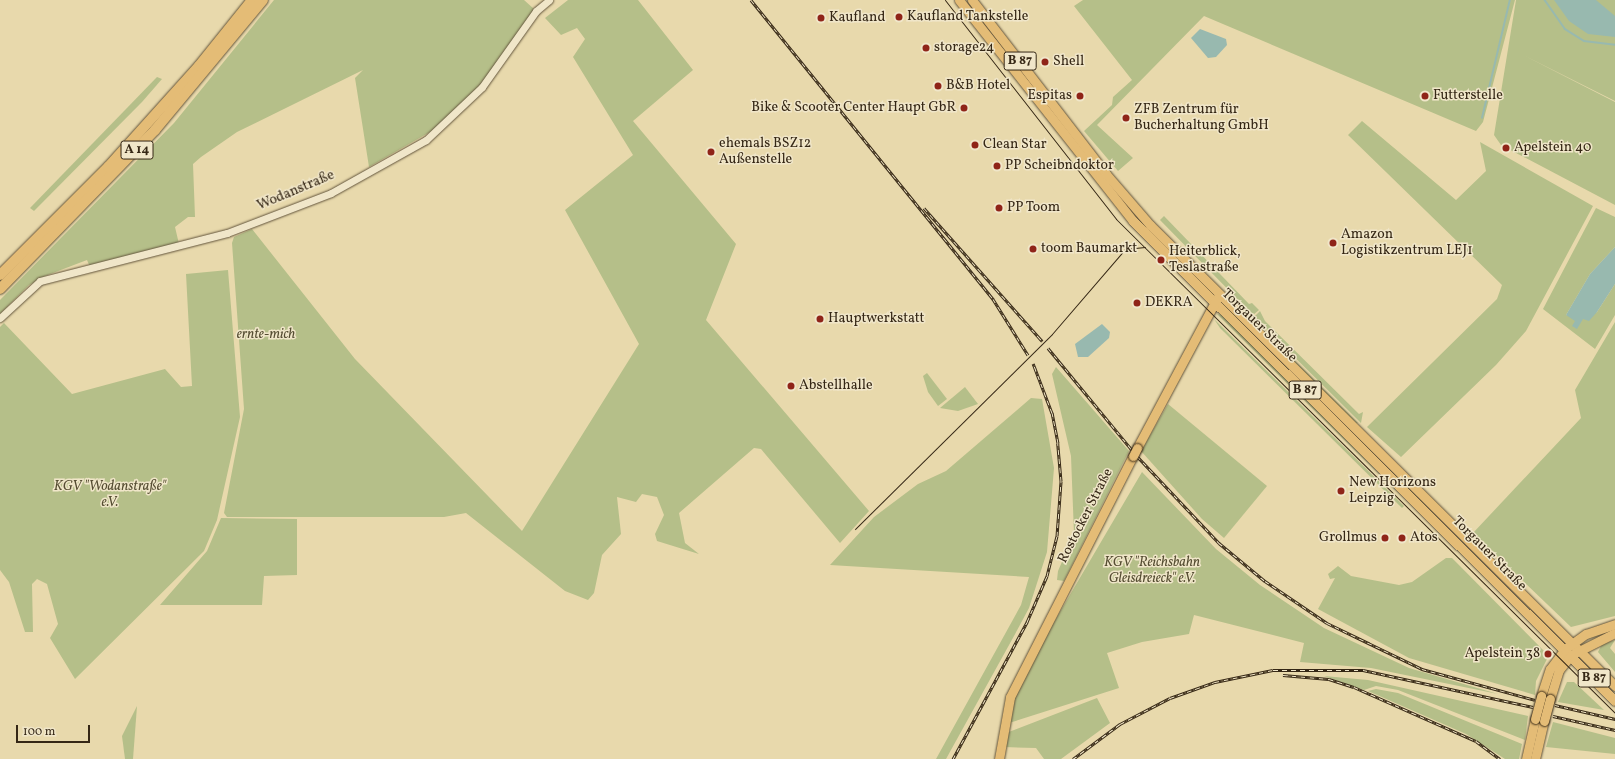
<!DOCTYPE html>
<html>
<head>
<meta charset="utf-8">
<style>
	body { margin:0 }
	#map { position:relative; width:1615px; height:759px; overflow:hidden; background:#e8d9ac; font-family:Vollkorn,serif }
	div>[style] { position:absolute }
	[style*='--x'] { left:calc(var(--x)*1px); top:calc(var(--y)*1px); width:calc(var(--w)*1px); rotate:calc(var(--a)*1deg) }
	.green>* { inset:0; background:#b5bf89 }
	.water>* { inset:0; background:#98b9af }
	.stream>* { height:1.5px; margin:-0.75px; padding:0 0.75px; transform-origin:0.75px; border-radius:0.75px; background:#98b9af }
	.roads { filter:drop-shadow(0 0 1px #62543b) drop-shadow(0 0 1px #62543b) }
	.minor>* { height:7px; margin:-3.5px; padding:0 3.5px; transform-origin:3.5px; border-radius:3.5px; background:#f0e6c9 }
	.major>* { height:9px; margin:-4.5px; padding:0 4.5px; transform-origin:4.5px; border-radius:4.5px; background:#e4bc76 }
	.highway>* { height:10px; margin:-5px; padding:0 5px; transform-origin:5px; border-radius:5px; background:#e4bc76 }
	.tram>* { height:1px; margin:-0.5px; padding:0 0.5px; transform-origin:0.5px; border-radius:0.5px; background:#352715 }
	.rail>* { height:3px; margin-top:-1.5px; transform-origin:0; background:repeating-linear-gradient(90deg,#f0e6c9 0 4.5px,#352715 0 9px); box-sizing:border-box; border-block:1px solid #352715 }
	.bridges { filter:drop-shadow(0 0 1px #352715) drop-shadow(0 0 1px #352715) }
	.major-bridge>* { height:9px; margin:-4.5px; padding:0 4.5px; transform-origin:4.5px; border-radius:4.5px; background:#e4bc76 }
	.dots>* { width:11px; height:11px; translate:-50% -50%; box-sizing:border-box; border:2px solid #f0e6c9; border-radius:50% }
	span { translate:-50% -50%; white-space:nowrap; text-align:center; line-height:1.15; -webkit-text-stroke:3px #f0e6c9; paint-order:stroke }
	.shield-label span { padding:1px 3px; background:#f0e6c9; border:1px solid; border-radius:3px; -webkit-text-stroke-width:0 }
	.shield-label { font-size:13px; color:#352715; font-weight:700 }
	.poi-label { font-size:14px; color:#352715 }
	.left { translate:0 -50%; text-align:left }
	.right { translate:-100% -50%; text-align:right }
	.street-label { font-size:14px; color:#352715 }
	.park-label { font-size:14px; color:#554d32; font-style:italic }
	.scale { position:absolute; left:16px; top:725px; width:74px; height:18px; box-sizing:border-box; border:2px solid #352715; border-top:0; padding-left:5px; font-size:12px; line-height:14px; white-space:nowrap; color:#352715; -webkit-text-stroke:3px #f0e6c9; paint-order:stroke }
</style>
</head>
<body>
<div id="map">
	<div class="green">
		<i style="clip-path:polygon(274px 0,524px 0,534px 9px,495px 69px,442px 125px,369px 167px,355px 78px,363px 70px,237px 132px,201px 157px,193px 164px,195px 217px,188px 217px,175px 227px,179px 244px,90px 267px,87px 260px,45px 276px,29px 285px,0 314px,0 300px,174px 123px)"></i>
		<i style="clip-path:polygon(568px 0,638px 0,693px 70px,633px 121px,736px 244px,706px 320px,869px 511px,840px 543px,761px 449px,754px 448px,679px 513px,685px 543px,699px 554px,657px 541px,655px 534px,664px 515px,657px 497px,642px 494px,636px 502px,617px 497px,621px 534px,602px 555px,594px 593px,588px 600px,565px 591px,466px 513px,444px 517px,227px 517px,224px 513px,244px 409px,232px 243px,234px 237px,252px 229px,355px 359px,522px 531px,639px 344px,565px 210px,633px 155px,573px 57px,585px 39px,577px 28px,561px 35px,545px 18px)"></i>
		<i style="clip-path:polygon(1083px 0,1515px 0,1483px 122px,1476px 131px,1204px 16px,1097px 125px,1133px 158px,1118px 171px,1084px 131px,1112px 105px,1113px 97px,1132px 80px,1074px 6px)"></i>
		<i style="clip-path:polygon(1516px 0,1615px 0,1615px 101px,1525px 56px,1615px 102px,1615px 205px,1501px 145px,1494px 135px)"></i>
		<i style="clip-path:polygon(157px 77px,162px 79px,142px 102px,34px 211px,30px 208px)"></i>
		<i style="clip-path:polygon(1362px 121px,1456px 200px,1486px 171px,1480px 142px,1593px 206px,1526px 331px,1496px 365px,1401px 457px,1367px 427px,1497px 299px,1502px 285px,1348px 135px)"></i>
		<i style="clip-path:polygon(1596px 208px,1615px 217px,1615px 247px,1590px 274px,1566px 315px,1584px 319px,1597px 312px,1615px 284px,1615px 315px,1595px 349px,1543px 309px)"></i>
		<i style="clip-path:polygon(1164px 216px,1249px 304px,1252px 303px,1259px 310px,1253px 315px,1160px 220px)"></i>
		<i style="clip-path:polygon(228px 270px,240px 417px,217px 520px,204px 551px,75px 679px,50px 638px,58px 624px,47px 584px,37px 579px,32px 584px,33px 632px,25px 632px,9px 582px,0 570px,0 327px,4px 323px,72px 394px,165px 369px,181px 387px,192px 386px,186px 274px)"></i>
		<i style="clip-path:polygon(1223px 290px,1358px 423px,1354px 423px)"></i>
		<i style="clip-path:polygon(1224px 305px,1227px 308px,1446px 525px,1391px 473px)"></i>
		<i style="clip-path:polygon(1260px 311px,1265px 321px,1359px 414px,1363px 412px,1361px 423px,1254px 317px)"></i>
		<i style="clip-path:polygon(1217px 314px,1223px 315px,1404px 499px)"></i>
		<i style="clip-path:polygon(1214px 319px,1404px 506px,1402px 508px,1220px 328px)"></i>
		<i style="clip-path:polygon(1615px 322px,1615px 616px,1571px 627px,1473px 533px,1581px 418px,1575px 390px)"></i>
		<i style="clip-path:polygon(1056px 367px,1129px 451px,1064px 581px,1057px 580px,1058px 571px,1074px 534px,1071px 456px,1052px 374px)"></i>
		<i style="clip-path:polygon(927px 373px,947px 399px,938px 406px,928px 392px,923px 376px)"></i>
		<i style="clip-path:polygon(965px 387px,978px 404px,958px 411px,940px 408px)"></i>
		<i style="clip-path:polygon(1031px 398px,1042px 399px,1054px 468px,1047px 552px,1029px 608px,1014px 636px,946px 759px,936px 759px,1021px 605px,1029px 577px,830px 565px,874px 517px,918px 484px,946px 471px)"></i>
		<i style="clip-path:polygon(1168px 404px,1267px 486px,1224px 538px,1202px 519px,1141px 451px)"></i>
		<i style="clip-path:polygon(1142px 472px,1216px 549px,1260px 585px,1324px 628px,1409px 668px,1498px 694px,1371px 668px,1300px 662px,1304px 643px,1194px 615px,1189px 634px,1142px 642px,1107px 653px,1119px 688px,1009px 723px,1012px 700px,1047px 634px)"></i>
		<i style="clip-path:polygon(221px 518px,297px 519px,297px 575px,264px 576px,262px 605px,160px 605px,207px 551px)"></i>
		<i style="clip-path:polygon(1446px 558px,1452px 558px,1546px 653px,1547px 659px,1536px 681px,1535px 695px,1409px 658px,1318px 609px,1335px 578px,1330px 579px,1328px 574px,1338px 566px,1351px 576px,1399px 585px,1412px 582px)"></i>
		<i style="clip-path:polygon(1615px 640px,1610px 648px,1615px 654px,1615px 672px,1598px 652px,1602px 644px)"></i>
		<i style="clip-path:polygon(1324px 676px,1368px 680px,1528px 716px,1525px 740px,1398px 690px,1376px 686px,1364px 690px)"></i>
		<i style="clip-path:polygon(1567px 682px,1574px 682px,1604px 710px,1558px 702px)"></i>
		<i style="clip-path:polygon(1376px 689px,1398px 693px,1522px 744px,1519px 759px,1505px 759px,1466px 734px,1368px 691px)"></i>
		<i style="clip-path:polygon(1097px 698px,1110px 723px,1061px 759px,1044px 759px,1036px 748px,1004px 747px,1006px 733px)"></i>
		<i style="clip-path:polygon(137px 706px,133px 759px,125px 759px,122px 736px)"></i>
		<i style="clip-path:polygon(1553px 722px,1615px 738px,1615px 754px,1546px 747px)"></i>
	</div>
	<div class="water">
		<i style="clip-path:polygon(1554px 0,1596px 0,1615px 16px,1615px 37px,1588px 34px,1569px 21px)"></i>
		<i style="clip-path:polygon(1200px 29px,1226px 39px,1227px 45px,1216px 57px,1208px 58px,1191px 38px)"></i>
		<i style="clip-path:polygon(1615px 247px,1615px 284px,1597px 312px,1589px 321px,1583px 319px,1577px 329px,1572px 326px,1575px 321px,1566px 315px,1590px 274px)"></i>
		<i style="clip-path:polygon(1102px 324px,1110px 332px,1109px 338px,1088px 357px,1078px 357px,1075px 344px)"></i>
	</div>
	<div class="stream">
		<i style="--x:1545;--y:0;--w:35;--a:55"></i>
		<i style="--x:1565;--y:29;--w:22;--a:32"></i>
		<i style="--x:1584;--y:41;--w:31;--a:7"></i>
		<i style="--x:1482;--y:118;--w:121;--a:-76.7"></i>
	</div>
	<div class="roads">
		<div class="minor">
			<i style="--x:0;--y:318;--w:54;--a:-42.8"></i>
			<i style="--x:40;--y:281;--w:193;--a:-14.4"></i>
			<i style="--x:227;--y:233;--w:111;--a:-21"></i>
			<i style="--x:331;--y:193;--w:109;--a:-29.2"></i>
			<i style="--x:426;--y:140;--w:77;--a:-43.4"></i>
			<i style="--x:482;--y:87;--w:93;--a:-54.6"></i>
			<i style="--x:536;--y:11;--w:17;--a:-40"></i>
		</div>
		<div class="major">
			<i style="--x:959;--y:0;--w:281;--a:51.8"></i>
			<i style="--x:1133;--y:221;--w:680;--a:44.88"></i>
			<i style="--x:972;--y:0;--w:220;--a:52.4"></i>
			<i style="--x:1106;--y:174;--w:67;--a:49.2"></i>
			<i style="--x:1150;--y:225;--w:655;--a:44.75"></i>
			<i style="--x:1137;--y:448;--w:170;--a:-61.9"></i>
			<i style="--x:1541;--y:696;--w:28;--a:-72"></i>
			<i style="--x:1550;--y:669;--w:25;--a:-53"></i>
			<i style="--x:1565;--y:649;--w:26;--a:-36"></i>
			<i style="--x:1586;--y:634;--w:31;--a:-19"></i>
			<i style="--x:1550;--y:699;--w:30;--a:-73"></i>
			<i style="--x:1559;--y:670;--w:19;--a:-51"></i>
			<i style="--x:1571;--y:655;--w:49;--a:-26.6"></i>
			<i style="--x:999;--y:759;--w:63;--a:-79.9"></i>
			<i style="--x:1010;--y:697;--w:271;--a:-63"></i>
			<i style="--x:1526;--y:759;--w:41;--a:-77.3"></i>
			<i style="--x:1535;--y:759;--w:39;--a:-77"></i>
		</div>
		<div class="highway">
			<i style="--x:0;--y:275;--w:153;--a:-45"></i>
			<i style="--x:108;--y:167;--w:136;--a:-48"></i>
			<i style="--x:199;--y:66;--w:85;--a:-51.2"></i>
			<i style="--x:0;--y:289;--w:222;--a:-45.7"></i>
			<i style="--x:155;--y:130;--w:169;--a:-50.3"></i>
		</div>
	</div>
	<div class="tram">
		<i style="--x:945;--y:0;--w:278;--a:52"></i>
		<i style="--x:1116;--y:219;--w:702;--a:44.71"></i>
		<i style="--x:855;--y:529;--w:277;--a:-44.7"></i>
		<i style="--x:1052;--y:334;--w:112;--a:-49.3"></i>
		<i style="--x:1125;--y:249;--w:20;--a:-6"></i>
	</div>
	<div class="rail">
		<i style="--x:751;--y:0;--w:385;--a:51"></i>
		<i style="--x:993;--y:299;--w:66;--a:58"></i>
		<i style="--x:924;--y:208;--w:178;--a:48.4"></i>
		<i style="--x:1048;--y:348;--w:132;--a:50.5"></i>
		<i style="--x:1137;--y:456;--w:120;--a:46.7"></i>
		<i style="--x:1219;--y:543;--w:60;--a:39.6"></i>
		<i style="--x:1265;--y:581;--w:75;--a:34.1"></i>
		<i style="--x:1327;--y:623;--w:106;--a:25.8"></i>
		<i style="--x:1422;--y:669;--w:117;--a:15.3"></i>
		<i style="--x:1283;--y:675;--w:46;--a:5"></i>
		<i style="--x:1329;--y:679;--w:26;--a:18"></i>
		<i style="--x:1354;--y:687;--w:133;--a:23.9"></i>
		<i style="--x:1476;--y:741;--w:30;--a:37"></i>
		<i style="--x:1555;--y:705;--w:62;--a:13.1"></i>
		<i style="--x:1553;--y:716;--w:64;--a:12.7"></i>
		<i style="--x:953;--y:759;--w:156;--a:-61.6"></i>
		<i style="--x:1027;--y:622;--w:50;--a:-66.5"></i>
		<i style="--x:1047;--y:576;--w:41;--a:-76"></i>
		<i style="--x:1057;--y:536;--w:55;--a:-85.8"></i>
		<i style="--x:1061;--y:481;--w:38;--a:-95"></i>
		<i style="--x:1058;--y:443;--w:31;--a:-101"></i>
		<i style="--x:1052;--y:413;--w:53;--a:-110.8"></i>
		<i style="--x:1073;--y:759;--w:59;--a:-36.7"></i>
		<i style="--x:1120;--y:724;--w:56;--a:-27.5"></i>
		<i style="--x:1170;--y:698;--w:48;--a:-19.6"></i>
		<i style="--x:1215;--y:682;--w:59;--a:-11.7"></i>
		<i style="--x:1273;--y:670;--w:90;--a:0"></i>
		<i style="--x:1363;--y:670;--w:174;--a:12.3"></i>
	</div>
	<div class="bridges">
		<div class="major-bridge">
			<i style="--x:1133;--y:456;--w:9;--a:-63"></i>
			<i style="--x:1535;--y:719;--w:24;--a:-75"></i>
			<i style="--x:1544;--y:721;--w:23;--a:-75"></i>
		</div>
	</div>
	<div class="dots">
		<i style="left:899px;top:17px;background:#8f2418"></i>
		<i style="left:821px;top:18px;background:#8f2418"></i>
		<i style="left:926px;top:48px;background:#8f2418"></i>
		<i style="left:1045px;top:62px;background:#8f2418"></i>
		<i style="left:938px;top:86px;background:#8f2418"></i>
		<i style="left:1080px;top:96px;background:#8f2418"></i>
		<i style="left:1425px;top:96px;background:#8f2418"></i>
		<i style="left:964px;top:108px;background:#8f2418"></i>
		<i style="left:1126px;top:118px;background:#8f2418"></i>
		<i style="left:975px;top:145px;background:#8f2418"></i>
		<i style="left:1506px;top:148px;background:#8f2418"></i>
		<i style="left:711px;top:152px;background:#8f2418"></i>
		<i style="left:997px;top:166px;background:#8f2418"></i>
		<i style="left:999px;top:208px;background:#8f2418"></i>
		<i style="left:1333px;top:243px;background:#8f2418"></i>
		<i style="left:1033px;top:249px;background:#8f2418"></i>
		<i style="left:1161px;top:260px;background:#8f2418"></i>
		<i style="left:1137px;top:303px;background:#8f2418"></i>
		<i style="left:820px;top:319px;background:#8f2418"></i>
		<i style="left:791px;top:386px;background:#8f2418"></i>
		<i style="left:1341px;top:491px;background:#8f2418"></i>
		<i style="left:1385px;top:538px;background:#8f2418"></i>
		<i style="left:1402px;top:538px;background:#8f2418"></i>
		<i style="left:1548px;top:654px;background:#8f2418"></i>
	</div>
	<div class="shield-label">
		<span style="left:1020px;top:61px">B 87</span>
		<span style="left:137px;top:150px">A 14</span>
		<span style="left:1305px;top:390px">B 87</span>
		<span style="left:1594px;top:678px">B 87</span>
	</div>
	<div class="poi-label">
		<span class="left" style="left:907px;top:17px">Kaufland Tankstelle</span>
		<span class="left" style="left:829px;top:18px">Kaufland</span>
		<span class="left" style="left:934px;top:48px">storage24</span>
		<span class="left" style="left:1053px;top:62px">Shell</span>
		<span class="left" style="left:946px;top:86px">B&amp;B Hotel</span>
		<span class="right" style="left:1072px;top:96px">Espitas</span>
		<span class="left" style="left:1433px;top:96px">Futterstelle</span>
		<span class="right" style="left:956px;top:108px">Bike &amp; Scooter Center Haupt GbR</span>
		<span class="left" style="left:1134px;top:118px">ZFB Zentrum für<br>Bucherhaltung GmbH</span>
		<span class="left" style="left:719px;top:152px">ehemals BSZ12<br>Außenstelle</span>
		<span class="left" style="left:983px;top:145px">Clean Star</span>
		<span class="left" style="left:1514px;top:148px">Apelstein 40</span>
		<span class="left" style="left:1005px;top:166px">PP Scheibndoktor</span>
		<span class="left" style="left:1007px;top:208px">PP Toom</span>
		<span class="left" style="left:1341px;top:243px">Amazon<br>Logistikzentrum LEJ1</span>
		<span class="left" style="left:1041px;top:249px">toom Baumarkt</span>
		<span class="left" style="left:1169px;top:260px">Heiterblick,<br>Teslastraße</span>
		<span class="left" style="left:1145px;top:303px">DEKRA</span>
		<span class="left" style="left:828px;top:319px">Hauptwerkstatt</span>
		<span class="left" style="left:799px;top:386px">Abstellhalle</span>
		<span class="left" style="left:1349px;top:491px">New Horizons<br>Leipzig</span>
		<span class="right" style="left:1377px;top:538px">Grollmus</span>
		<span class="left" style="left:1410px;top:538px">Atos</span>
		<span class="right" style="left:1540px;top:654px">Apelstein 38</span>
	</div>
	<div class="street-label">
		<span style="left:296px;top:191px;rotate:-23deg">Wodanstraße</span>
		<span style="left:1259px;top:326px;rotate:44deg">Torgauer Straße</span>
		<span style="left:1086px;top:516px;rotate:-63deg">Rostocker Straße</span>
		<span style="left:1489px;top:554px;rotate:45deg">Torgauer Straße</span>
	</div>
	<div class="park-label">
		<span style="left:266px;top:335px">ernte-mich</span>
		<span style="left:110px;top:495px">KGV "Wodanstraße"<br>e.V.</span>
		<span style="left:1152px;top:571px">KGV "Reichsbahn<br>Gleisdreieck" e.V.</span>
	</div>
	<div class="scale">100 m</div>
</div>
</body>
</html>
